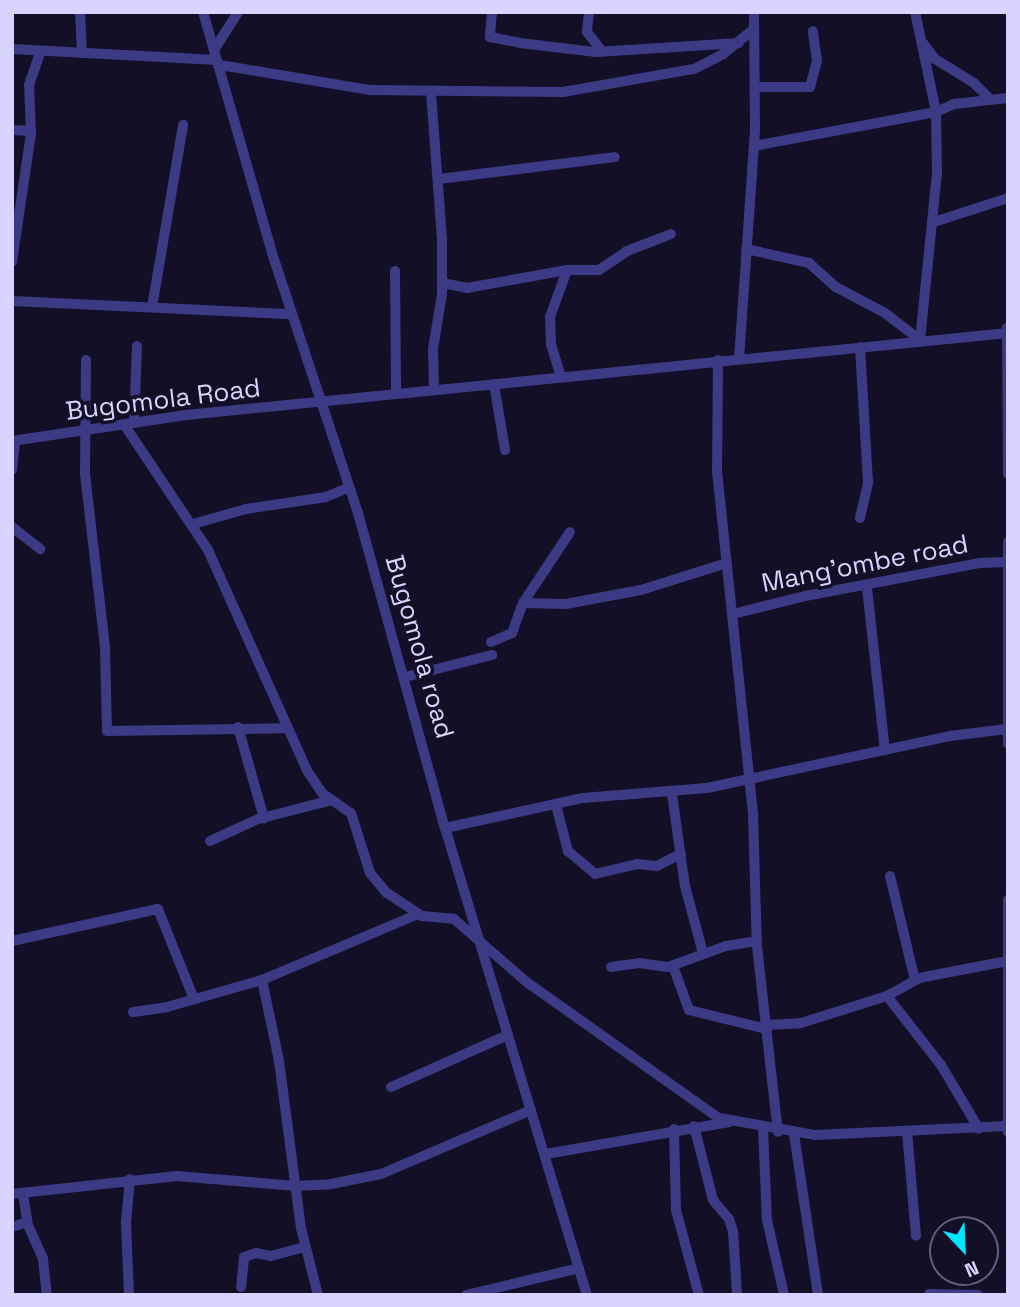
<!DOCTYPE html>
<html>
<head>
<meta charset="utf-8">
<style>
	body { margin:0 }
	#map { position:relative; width:1020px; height:1307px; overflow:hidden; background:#130f26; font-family:"Space Grotesk",sans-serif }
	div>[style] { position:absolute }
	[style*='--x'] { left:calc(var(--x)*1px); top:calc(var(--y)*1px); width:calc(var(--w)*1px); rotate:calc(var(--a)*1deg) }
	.minor>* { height:10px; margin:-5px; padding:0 5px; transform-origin:5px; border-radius:5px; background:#3d3a85 }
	span { translate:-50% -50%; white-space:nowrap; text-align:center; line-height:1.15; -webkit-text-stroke:7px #130f26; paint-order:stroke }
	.street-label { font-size:26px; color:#d9d4ff }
	.frame { position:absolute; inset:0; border:14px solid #d9d4ff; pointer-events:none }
	.north { position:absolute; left:929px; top:1216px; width:70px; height:70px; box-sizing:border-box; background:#130f26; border:2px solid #625e7d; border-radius:50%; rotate:157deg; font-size:19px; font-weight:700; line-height:28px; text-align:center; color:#d9d4ff }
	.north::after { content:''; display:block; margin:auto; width:24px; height:32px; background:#00e5ff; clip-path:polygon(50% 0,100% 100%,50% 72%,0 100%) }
</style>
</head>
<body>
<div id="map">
	<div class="minor">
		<i style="--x:80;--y:12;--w:41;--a:87.2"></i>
		<i style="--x:203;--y:12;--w:251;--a:74"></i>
		<i style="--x:272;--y:253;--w:274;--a:71.7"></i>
		<i style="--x:358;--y:513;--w:327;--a:74.6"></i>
		<i style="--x:445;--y:828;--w:488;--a:73.1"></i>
		<i style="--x:492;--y:12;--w:25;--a:95"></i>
		<i style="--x:490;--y:37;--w:31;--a:11"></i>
		<i style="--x:520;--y:43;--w:77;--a:6.8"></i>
		<i style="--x:596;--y:52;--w:143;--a:-3.6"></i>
		<i style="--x:589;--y:12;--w:20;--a:96"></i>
		<i style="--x:587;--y:32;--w:24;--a:52"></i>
		<i style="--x:915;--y:12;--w:102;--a:78.1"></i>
		<i style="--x:936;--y:112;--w:61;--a:89.1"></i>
		<i style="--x:937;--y:173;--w:168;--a:95.8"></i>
		<i style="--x:923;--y:43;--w:20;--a:53"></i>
		<i style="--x:935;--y:59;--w:46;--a:31.6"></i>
		<i style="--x:974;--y:83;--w:24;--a:45"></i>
		<i style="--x:12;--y:49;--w:205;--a:3.1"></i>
		<i style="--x:214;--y:50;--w:45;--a:-57.7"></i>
		<i style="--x:220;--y:65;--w:151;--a:9.5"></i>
		<i style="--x:369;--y:90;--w:194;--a:0.6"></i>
		<i style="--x:563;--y:92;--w:133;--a:-10"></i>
		<i style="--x:694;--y:69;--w:33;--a:-27"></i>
		<i style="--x:723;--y:54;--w:40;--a:-39"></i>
		<i style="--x:756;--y:87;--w:54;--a:0"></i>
		<i style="--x:810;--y:87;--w:27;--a:-75"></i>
		<i style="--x:817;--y:61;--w:30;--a:-98"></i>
		<i style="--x:431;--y:93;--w:146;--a:85.7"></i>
		<i style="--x:442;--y:239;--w:55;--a:90"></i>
		<i style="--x:442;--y:294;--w:56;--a:99.3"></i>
		<i style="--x:433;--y:349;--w:41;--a:88.6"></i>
		<i style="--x:12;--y:130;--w:19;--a:3"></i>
		<i style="--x:754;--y:146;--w:185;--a:-10.6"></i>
		<i style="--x:936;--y:112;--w:20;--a:-24"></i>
		<i style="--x:954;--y:104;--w:54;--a:-6.3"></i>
		<i style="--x:439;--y:179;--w:177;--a:-7.1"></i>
		<i style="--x:934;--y:222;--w:78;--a:-18"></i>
		<i style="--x:746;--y:249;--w:65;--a:12.5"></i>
		<i style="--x:809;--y:263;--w:36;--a:42"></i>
		<i style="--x:836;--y:287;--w:55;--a:28"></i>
		<i style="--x:885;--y:313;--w:44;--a:37.6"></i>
		<i style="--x:12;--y:262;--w:129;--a:-81.6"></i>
		<i style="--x:31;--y:134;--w:49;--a:-92.3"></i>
		<i style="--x:29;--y:85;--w:36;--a:-71"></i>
		<i style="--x:395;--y:271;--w:122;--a:89.5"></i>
		<i style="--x:442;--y:283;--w:25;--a:11"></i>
		<i style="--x:467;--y:288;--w:102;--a:-10.2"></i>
		<i style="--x:567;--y:270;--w:32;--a:0"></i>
		<i style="--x:599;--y:270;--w:34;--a:-34"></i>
		<i style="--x:627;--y:251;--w:47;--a:-21.1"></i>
		<i style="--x:12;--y:301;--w:280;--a:2.7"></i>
		<i style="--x:152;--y:307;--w:185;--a:-80.3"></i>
		<i style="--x:1007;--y:328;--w:146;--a:89.6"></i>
		<i style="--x:739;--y:359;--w:231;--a:-86"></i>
		<i style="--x:755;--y:129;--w:117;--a:-90.5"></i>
		<i style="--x:86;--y:360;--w:114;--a:90.5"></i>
		<i style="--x:85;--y:474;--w:175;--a:83.4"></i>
		<i style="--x:105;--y:648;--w:83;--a:88.6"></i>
		<i style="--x:107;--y:731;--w:181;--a:-0.9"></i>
		<i style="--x:718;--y:360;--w:111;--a:90.5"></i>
		<i style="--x:717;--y:471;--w:346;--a:84"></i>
		<i style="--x:753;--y:815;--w:131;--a:88.3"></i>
		<i style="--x:757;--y:946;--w:187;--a:83.6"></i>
		<i style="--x:561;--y:377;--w:34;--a:-107"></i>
		<i style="--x:551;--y:344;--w:27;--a:-92"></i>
		<i style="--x:550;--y:317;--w:50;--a:-70.1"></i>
		<i style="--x:494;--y:384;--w:67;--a:80.5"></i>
		<i style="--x:134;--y:423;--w:77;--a:-87.8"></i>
		<i style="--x:125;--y:426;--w:149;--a:56.2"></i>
		<i style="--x:208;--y:550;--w:243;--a:65.8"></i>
		<i style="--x:308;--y:772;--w:25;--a:56"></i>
		<i style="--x:322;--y:793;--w:35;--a:35"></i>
		<i style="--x:351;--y:813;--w:63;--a:72.4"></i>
		<i style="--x:370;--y:873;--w:26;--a:50"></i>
		<i style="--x:387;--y:893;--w:42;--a:33.3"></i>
		<i style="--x:422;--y:916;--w:32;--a:5"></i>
		<i style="--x:454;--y:919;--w:98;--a:40.9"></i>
		<i style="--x:528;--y:983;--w:234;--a:35.3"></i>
		<i style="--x:719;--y:1118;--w:97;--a:10"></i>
		<i style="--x:815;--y:1135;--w:192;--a:-2.7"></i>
		<i style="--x:12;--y:441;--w:176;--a:-8.5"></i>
		<i style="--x:186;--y:415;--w:826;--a:-5.7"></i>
		<i style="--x:12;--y:470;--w:29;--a:-84"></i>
		<i style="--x:860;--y:518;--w:37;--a:-77"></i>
		<i style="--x:868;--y:482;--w:135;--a:-93.4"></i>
		<i style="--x:193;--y:524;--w:55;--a:-15.8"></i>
		<i style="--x:246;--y:509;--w:81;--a:-8.5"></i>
		<i style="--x:326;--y:497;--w:25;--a:-23"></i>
		<i style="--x:12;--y:527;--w:36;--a:38"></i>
		<i style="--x:1008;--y:542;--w:202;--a:90"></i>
		<i style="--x:867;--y:588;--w:163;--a:83.7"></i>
		<i style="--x:523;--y:603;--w:43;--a:1.3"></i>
		<i style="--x:566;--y:604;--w:76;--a:-10.6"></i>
		<i style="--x:641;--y:590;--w:90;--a:-17.4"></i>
		<i style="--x:733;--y:614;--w:74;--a:-14"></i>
		<i style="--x:805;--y:596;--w:177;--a:-10.7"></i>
		<i style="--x:979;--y:563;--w:28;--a:-2"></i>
		<i style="--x:491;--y:642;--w:23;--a:-23"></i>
		<i style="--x:512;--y:633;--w:32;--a:-70"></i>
		<i style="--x:523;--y:603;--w:85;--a:-56.5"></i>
		<i style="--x:405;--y:677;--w:90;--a:-14.2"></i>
		<i style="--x:238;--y:727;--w:95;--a:74.1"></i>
		<i style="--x:672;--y:794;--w:93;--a:82"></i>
		<i style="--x:685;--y:886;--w:69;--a:75"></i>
		<i style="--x:556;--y:805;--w:48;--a:75.4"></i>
		<i style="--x:568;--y:851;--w:35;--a:40"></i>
		<i style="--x:595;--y:874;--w:43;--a:-13.4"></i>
		<i style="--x:637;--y:864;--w:20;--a:6"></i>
		<i style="--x:657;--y:866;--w:27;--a:-27"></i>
		<i style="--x:445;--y:828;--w:141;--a:-12.3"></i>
		<i style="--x:583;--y:798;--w:124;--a:-4.6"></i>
		<i style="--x:707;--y:788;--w:249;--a:-12.1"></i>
		<i style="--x:950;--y:736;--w:57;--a:-7"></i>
		<i style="--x:210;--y:841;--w:53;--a:-24.6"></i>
		<i style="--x:258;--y:819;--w:76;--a:-14.4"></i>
		<i style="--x:890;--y:876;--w:107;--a:76.5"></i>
		<i style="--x:1008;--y:900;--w:232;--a:90"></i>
		<i style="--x:12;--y:941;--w:149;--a:-12.4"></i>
		<i style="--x:158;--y:909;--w:97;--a:68.2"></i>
		<i style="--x:673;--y:966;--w:47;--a:70"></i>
		<i style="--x:689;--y:1010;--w:80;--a:13.7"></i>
		<i style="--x:611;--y:967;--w:28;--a:-8"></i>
		<i style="--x:639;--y:963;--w:29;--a:8"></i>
		<i style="--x:668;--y:967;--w:62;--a:-19.9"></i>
		<i style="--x:726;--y:946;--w:31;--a:-9"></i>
		<i style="--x:262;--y:980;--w:83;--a:78.1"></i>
		<i style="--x:279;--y:1061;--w:168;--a:82.5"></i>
		<i style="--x:301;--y:1228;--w:69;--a:75.8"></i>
		<i style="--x:887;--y:996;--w:88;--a:52"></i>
		<i style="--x:941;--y:1065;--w:74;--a:59.3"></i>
		<i style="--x:133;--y:1012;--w:34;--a:-8"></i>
		<i style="--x:167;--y:1007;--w:99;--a:-15.9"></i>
		<i style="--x:262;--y:980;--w:169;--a:-22.9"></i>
		<i style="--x:766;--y:1025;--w:35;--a:-3"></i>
		<i style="--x:801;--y:1023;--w:90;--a:-17.4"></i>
		<i style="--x:887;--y:996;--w:37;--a:-29"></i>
		<i style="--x:919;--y:978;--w:90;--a:-10.9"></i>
		<i style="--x:391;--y:1087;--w:128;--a:-24"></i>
		<i style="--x:694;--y:1126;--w:76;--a:75.6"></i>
		<i style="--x:713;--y:1200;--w:25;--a:50"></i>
		<i style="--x:729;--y:1219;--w:13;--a:72"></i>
		<i style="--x:733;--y:1231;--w:64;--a:86.4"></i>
		<i style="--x:674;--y:1129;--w:81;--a:88.6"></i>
		<i style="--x:676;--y:1210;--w:88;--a:74.9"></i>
		<i style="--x:763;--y:1129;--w:91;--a:87.5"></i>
		<i style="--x:767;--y:1220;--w:77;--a:77.2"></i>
		<i style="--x:907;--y:1131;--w:105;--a:85.1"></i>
		<i style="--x:794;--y:1134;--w:163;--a:81.5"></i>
		<i style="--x:546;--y:1154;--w:186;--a:-9.9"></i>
		<i style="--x:12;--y:1194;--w:166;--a:-6.2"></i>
		<i style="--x:177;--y:1176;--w:119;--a:4.8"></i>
		<i style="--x:296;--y:1186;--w:35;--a:-3"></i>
		<i style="--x:331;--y:1184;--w:51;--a:-11.3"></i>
		<i style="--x:381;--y:1174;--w:163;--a:-23.1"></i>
		<i style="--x:23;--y:1194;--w:31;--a:81"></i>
		<i style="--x:28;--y:1225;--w:37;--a:66"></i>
		<i style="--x:43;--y:1259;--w:36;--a:84"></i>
		<i style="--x:12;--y:1227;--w:16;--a:-18"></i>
		<i style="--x:241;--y:1287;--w:30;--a:-84"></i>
		<i style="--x:244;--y:1257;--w:13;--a:-18"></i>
		<i style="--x:256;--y:1253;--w:15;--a:11"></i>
		<i style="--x:271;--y:1256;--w:35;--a:-15"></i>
		<i style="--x:929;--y:1294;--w:49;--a:1.2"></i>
		<i style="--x:129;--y:1295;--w:73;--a:-92.4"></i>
		<i style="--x:126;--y:1222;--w:43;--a:-84.7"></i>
		<i style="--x:466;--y:1295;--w:116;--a:-13.4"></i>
	</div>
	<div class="street-label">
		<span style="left:163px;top:400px;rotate:-7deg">Bugomola Road</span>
		<span style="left:865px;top:564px;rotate:-11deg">Mang'ombe road</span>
		<span style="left:419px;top:647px;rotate:74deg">Bugomola road</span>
	</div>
	<div class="frame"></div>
	<div class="north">N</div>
</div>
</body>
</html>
